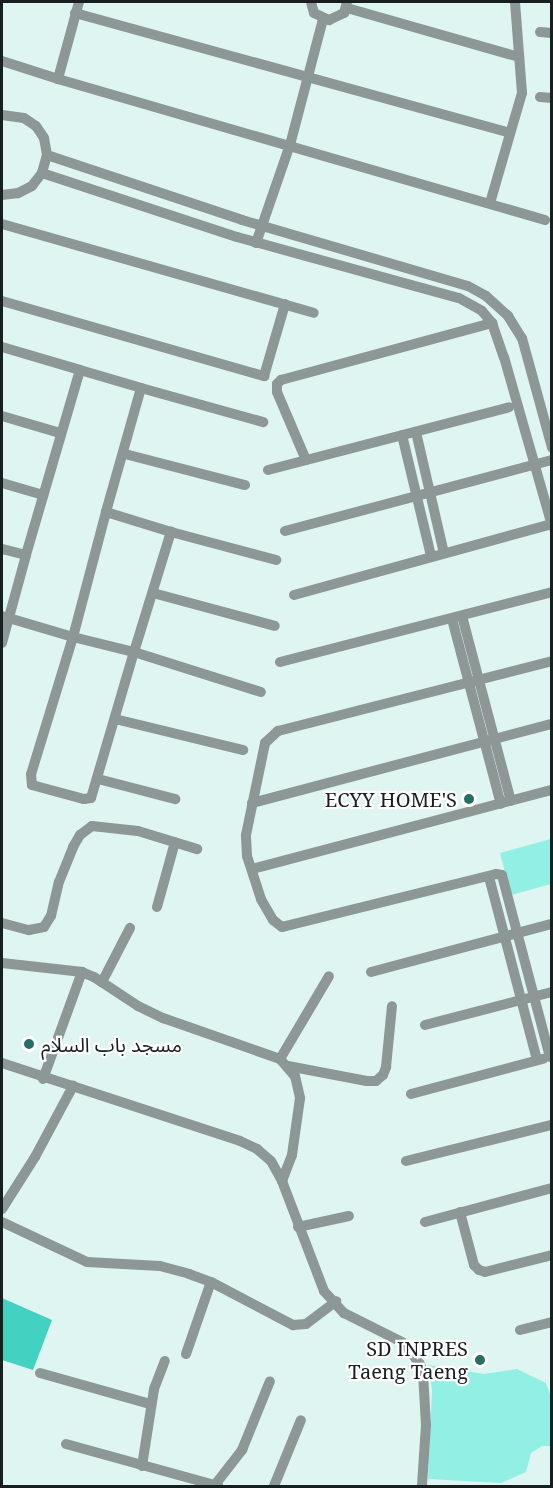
<!DOCTYPE html>
<html>
<head>
<meta charset="utf-8">
<style>
	body { margin:0 }
	#map { position:relative; width:553px; height:1488px; overflow:hidden; background:#def5f1; font-family:"Noto Serif","Noto Sans Arabic",serif }
	div>[style] { position:absolute }
	[style*='--x'] { left:calc(var(--x)*1px); top:calc(var(--y)*1px); width:calc(var(--w)*1px); rotate:calc(var(--a)*1deg) }
	.green>* { inset:0; background:#91f0e3 }
	.forest>* { inset:0; background:#43d1c1 }
	.minor>* { height:10px; margin:-5px; padding:0 5px; transform-origin:5px; border-radius:5px; background:#8d9795 }
	.dots>* { width:16px; height:16px; translate:-50% -50%; box-sizing:border-box; border:3px solid #fff; border-radius:50% }
	span { translate:-50% -50%; white-space:nowrap; text-align:center; line-height:1.15; -webkit-text-stroke:4.5px #fff; paint-order:stroke }
	.poi-label { font-size:20px; color:#18201f }
	.right { translate:-100% -50%; text-align:right }
	.left { translate:0 -50%; text-align:left }
	.frame { position:absolute; inset:0; border:3px solid #18201f; pointer-events:none }
</style>
</head>
<body>
<div id="map">
	<div class="green">
		<i style="clip-path:polygon(551px 839px,551px 884px,511px 895px,500px 853px)"></i>
		<i style="clip-path:polygon(429px 1365px,484px 1374px,517px 1369px,546px 1383px,551px 1397px,551px 1446px,542px 1446px,531px 1453px,526px 1472px,501px 1483px,428px 1479px,432px 1391px)"></i>
	</div>
	<div class="forest">
		<i style="clip-path:polygon(2px 1298px,52px 1320px,33px 1370px,2px 1360px)"></i>
	</div>
	<div class="minor">
		<i style="--x:79;--y:2;--w:80;--a:105.3"></i>
		<i style="--x:58;--y:79;--w:507;--a:16.15"></i>
		<i style="--x:311;--y:2;--w:11;--a:75"></i>
		<i style="--x:314;--y:13;--w:17;--a:25"></i>
		<i style="--x:329;--y:20;--w:17;--a:-25"></i>
		<i style="--x:344;--y:13;--w:11;--a:-75"></i>
		<i style="--x:347;--y:8;--w:179;--a:15.9"></i>
		<i style="--x:75;--y:13;--w:451;--a:15.4"></i>
		<i style="--x:540;--y:32;--w:12;--a:5"></i>
		<i style="--x:2;--y:61;--w:59;--a:17.8"></i>
		<i style="--x:540;--y:97;--w:12;--a:5"></i>
		<i style="--x:2;--y:115;--w:22;--a:8"></i>
		<i style="--x:24;--y:118;--w:14;--a:34"></i>
		<i style="--x:36;--y:126;--w:14;--a:56"></i>
		<i style="--x:44;--y:138;--w:17;--a:80"></i>
		<i style="--x:47;--y:155;--w:19;--a:106"></i>
		<i style="--x:42;--y:173;--w:16;--a:128"></i>
		<i style="--x:32;--y:186;--w:16;--a:153"></i>
		<i style="--x:18;--y:193;--w:16;--a:173"></i>
		<i style="--x:47;--y:155;--w:206;--a:18.4"></i>
		<i style="--x:242;--y:220;--w:235;--a:16.3"></i>
		<i style="--x:468;--y:286;--w:21;--a:29"></i>
		<i style="--x:486;--y:296;--w:30;--a:42"></i>
		<i style="--x:508;--y:316;--w:26;--a:58"></i>
		<i style="--x:522;--y:338;--w:114;--a:74.7"></i>
		<i style="--x:42;--y:173;--w:205;--a:18.2"></i>
		<i style="--x:237;--y:237;--w:230;--a:15.4"></i>
		<i style="--x:459;--y:298;--w:26;--a:29"></i>
		<i style="--x:482;--y:311;--w:16;--a:50"></i>
		<i style="--x:492;--y:323;--w:36;--a:71"></i>
		<i style="--x:504;--y:357;--w:176;--a:74.1"></i>
		<i style="--x:490;--y:203;--w:115;--a:-73.8"></i>
		<i style="--x:522;--y:93;--w:91;--a:-94.4"></i>
		<i style="--x:2;--y:224;--w:324;--a:15.9"></i>
		<i style="--x:256;--y:243;--w:104;--a:-70.9"></i>
		<i style="--x:290;--y:145;--w:130;--a:-75.3"></i>
		<i style="--x:2;--y:301;--w:273;--a:16"></i>
		<i style="--x:264;--y:376;--w:75;--a:-73.7"></i>
		<i style="--x:2;--y:347;--w:81;--a:16.4"></i>
		<i style="--x:80;--y:370;--w:193;--a:106.3"></i>
		<i style="--x:26;--y:555;--w:25;--a:-166"></i>
		<i style="--x:80;--y:370;--w:64;--a:16.4"></i>
		<i style="--x:141;--y:388;--w:129;--a:105.8"></i>
		<i style="--x:141;--y:388;--w:127;--a:15.6"></i>
		<i style="--x:2;--y:416;--w:60;--a:16.3"></i>
		<i style="--x:416;--y:432;--w:124;--a:77"></i>
		<i style="--x:402;--y:435;--w:124;--a:76.5"></i>
		<i style="--x:125;--y:454;--w:124;--a:14.5"></i>
		<i style="--x:306;--y:460;--w:74;--a:-113.1"></i>
		<i style="--x:277;--y:392;--w:8;--a:-90"></i>
		<i style="--x:277;--y:384;--w:6;--a:-45"></i>
		<i style="--x:281;--y:380;--w:219;--a:-15.1"></i>
		<i style="--x:268;--y:470;--w:249;--a:-14.6"></i>
		<i style="--x:2;--y:483;--w:43;--a:16.3"></i>
		<i style="--x:285;--y:531;--w:276;--a:-14.9"></i>
		<i style="--x:171;--y:532;--w:109;--a:14.9"></i>
		<i style="--x:153;--y:593;--w:126;--a:15.1"></i>
		<i style="--x:294;--y:595;--w:267;--a:-15.4"></i>
		<i style="--x:2;--y:616;--w:74;--a:16.5"></i>
		<i style="--x:73;--y:637;--w:63;--a:13.8"></i>
		<i style="--x:134;--y:652;--w:126;--a:-72.9"></i>
		<i style="--x:171;--y:532;--w:68;--a:-162.9"></i>
		<i style="--x:106;--y:512;--w:129;--a:104.8"></i>
		<i style="--x:73;--y:637;--w:143;--a:107"></i>
		<i style="--x:31;--y:774;--w:11;--a:85"></i>
		<i style="--x:32;--y:785;--w:54;--a:15.1"></i>
		<i style="--x:84;--y:799;--w:7;--a:-8"></i>
		<i style="--x:91;--y:798;--w:152;--a:-73.6"></i>
		<i style="--x:134;--y:652;--w:133;--a:17.5"></i>
		<i style="--x:462;--y:616;--w:191;--a:75.2"></i>
		<i style="--x:452;--y:619;--w:191;--a:75.2"></i>
		<i style="--x:2;--y:643;--w:91;--a:-74.7"></i>
		<i style="--x:280;--y:662;--w:281;--a:-14.4"></i>
		<i style="--x:115;--y:719;--w:132;--a:13.6"></i>
		<i style="--x:98;--y:779;--w:80;--a:14.6"></i>
		<i style="--x:252;--y:803;--w:310;--a:-14.8"></i>
		<i style="--x:252;--y:869;--w:310;--a:-14.8"></i>
		<i style="--x:489;--y:877;--w:189;--a:75.3"></i>
		<i style="--x:157;--y:907;--w:67;--a:-74.5"></i>
		<i style="--x:2;--y:923;--w:28;--a:15"></i>
		<i style="--x:29;--y:930;--w:15;--a:-11"></i>
		<i style="--x:44;--y:927;--w:13;--a:-58"></i>
		<i style="--x:51;--y:916;--w:35;--a:-77"></i>
		<i style="--x:59;--y:882;--w:38;--a:-68"></i>
		<i style="--x:73;--y:847;--w:14;--a:-60"></i>
		<i style="--x:80;--y:835;--w:15;--a:-37"></i>
		<i style="--x:92;--y:826;--w:46;--a:6.2"></i>
		<i style="--x:138;--y:831;--w:62;--a:17"></i>
		<i style="--x:2;--y:963;--w:81;--a:6.4"></i>
		<i style="--x:82;--y:972;--w:13;--a:23"></i>
		<i style="--x:94;--y:977;--w:53;--a:33.4"></i>
		<i style="--x:138;--y:1006;--w:28;--a:26"></i>
		<i style="--x:163;--y:1018;--w:124;--a:19.3"></i>
		<i style="--x:280;--y:1059;--w:23;--a:49"></i>
		<i style="--x:295;--y:1076;--w:23;--a:77"></i>
		<i style="--x:300;--y:1098;--w:58;--a:98"></i>
		<i style="--x:292;--y:1155;--w:28;--a:111"></i>
		<i style="--x:371;--y:972;--w:187;--a:-14.9"></i>
		<i style="--x:102;--y:982;--w:61;--a:-62.6"></i>
		<i style="--x:425;--y:1025;--w:131;--a:-14.6"></i>
		<i style="--x:550;--y:1057;--w:188;--a:-104.8"></i>
		<i style="--x:502;--y:875;--w:6;--a:-171"></i>
		<i style="--x:496;--y:874;--w:220;--a:166.1"></i>
		<i style="--x:282;--y:927;--w:11;--a:-142"></i>
		<i style="--x:273;--y:920;--w:24;--a:-120"></i>
		<i style="--x:261;--y:899;--w:45;--a:-108"></i>
		<i style="--x:247;--y:856;--w:21;--a:-93"></i>
		<i style="--x:246;--y:835;--w:94;--a:-78.3"></i>
		<i style="--x:265;--y:743;--w:18;--a:-43"></i>
		<i style="--x:278;--y:731;--w:283;--a:-14.3"></i>
		<i style="--x:280;--y:1059;--w:96;--a:-59.4"></i>
		<i style="--x:2;--y:1063;--w:250;--a:18.1"></i>
		<i style="--x:240;--y:1141;--w:19;--a:25"></i>
		<i style="--x:257;--y:1149;--w:18;--a:41"></i>
		<i style="--x:271;--y:1161;--w:23;--a:61"></i>
		<i style="--x:282;--y:1181;--w:118;--a:69.1"></i>
		<i style="--x:324;--y:1291;--w:30;--a:48"></i>
		<i style="--x:344;--y:1313;--w:67;--a:26.6"></i>
		<i style="--x:404;--y:1343;--w:26;--a:53"></i>
		<i style="--x:420;--y:1364;--w:9;--a:72"></i>
		<i style="--x:423;--y:1373;--w:52;--a:86.7"></i>
		<i style="--x:426;--y:1425;--w:61;--a:93.8"></i>
		<i style="--x:288;--y:1066;--w:80;--a:10.8"></i>
		<i style="--x:367;--y:1081;--w:9;--a:0"></i>
		<i style="--x:376;--y:1081;--w:9;--a:-41"></i>
		<i style="--x:383;--y:1075;--w:9;--a:-69"></i>
		<i style="--x:386;--y:1067;--w:61;--a:-84.4"></i>
		<i style="--x:43;--y:1079;--w:114;--a:-70"></i>
		<i style="--x:411;--y:1094;--w:137;--a:-14.9"></i>
		<i style="--x:406;--y:1161;--w:150;--a:-13.9"></i>
		<i style="--x:2;--y:1209;--w:62;--a:-57.6"></i>
		<i style="--x:35;--y:1157;--w:81;--a:-61.8"></i>
		<i style="--x:460;--y:1212;--w:55;--a:75.2"></i>
		<i style="--x:474;--y:1265;--w:7;--a:45"></i>
		<i style="--x:479;--y:1270;--w:6;--a:18"></i>
		<i style="--x:485;--y:1272;--w:69;--a:-14.2"></i>
		<i style="--x:2;--y:1222;--w:94;--a:25.2"></i>
		<i style="--x:87;--y:1262;--w:73;--a:3.1"></i>
		<i style="--x:160;--y:1266;--w:30;--a:15"></i>
		<i style="--x:189;--y:1274;--w:23;--a:20"></i>
		<i style="--x:211;--y:1282;--w:93;--a:27.7"></i>
		<i style="--x:293;--y:1325;--w:13;--a:-4"></i>
		<i style="--x:306;--y:1324;--w:38;--a:-37"></i>
		<i style="--x:425;--y:1222;--w:131;--a:-15"></i>
		<i style="--x:298;--y:1227;--w:52;--a:-12.2"></i>
		<i style="--x:520;--y:1330;--w:33;--a:-14"></i>
		<i style="--x:186;--y:1354;--w:76;--a:-70.9"></i>
		<i style="--x:40;--y:1373;--w:114;--a:15.7"></i>
		<i style="--x:66;--y:1444;--w:158;--a:15.4"></i>
		<i style="--x:142;--y:1466;--w:78;--a:-81.1"></i>
		<i style="--x:154;--y:1389;--w:30;--a:-69"></i>
		<i style="--x:214;--y:1486;--w:46;--a:-52.1"></i>
		<i style="--x:242;--y:1450;--w:74;--a:-67.9"></i>
		<i style="--x:274;--y:1486;--w:71;--a:-67.8"></i>
	</div>
	<div class="dots">
		<i style="left:469px;top:799px;background:#266e66"></i>
		<i style="left:29px;top:1044px;background:#266e66"></i>
		<i style="left:480px;top:1360px;background:#266e66"></i>
	</div>
	<div class="poi-label">
		<span class="right" style="left:457px;top:799px">ECYY HOME'S</span>
		<span class="left" style="left:41px;top:1044px">مسجد باب السلام</span>
		<span class="right" style="left:468px;top:1360px">SD INPRES<br>Taeng Taeng</span>
	</div>
	<div class="frame"></div>
</div>
</body>
</html>
